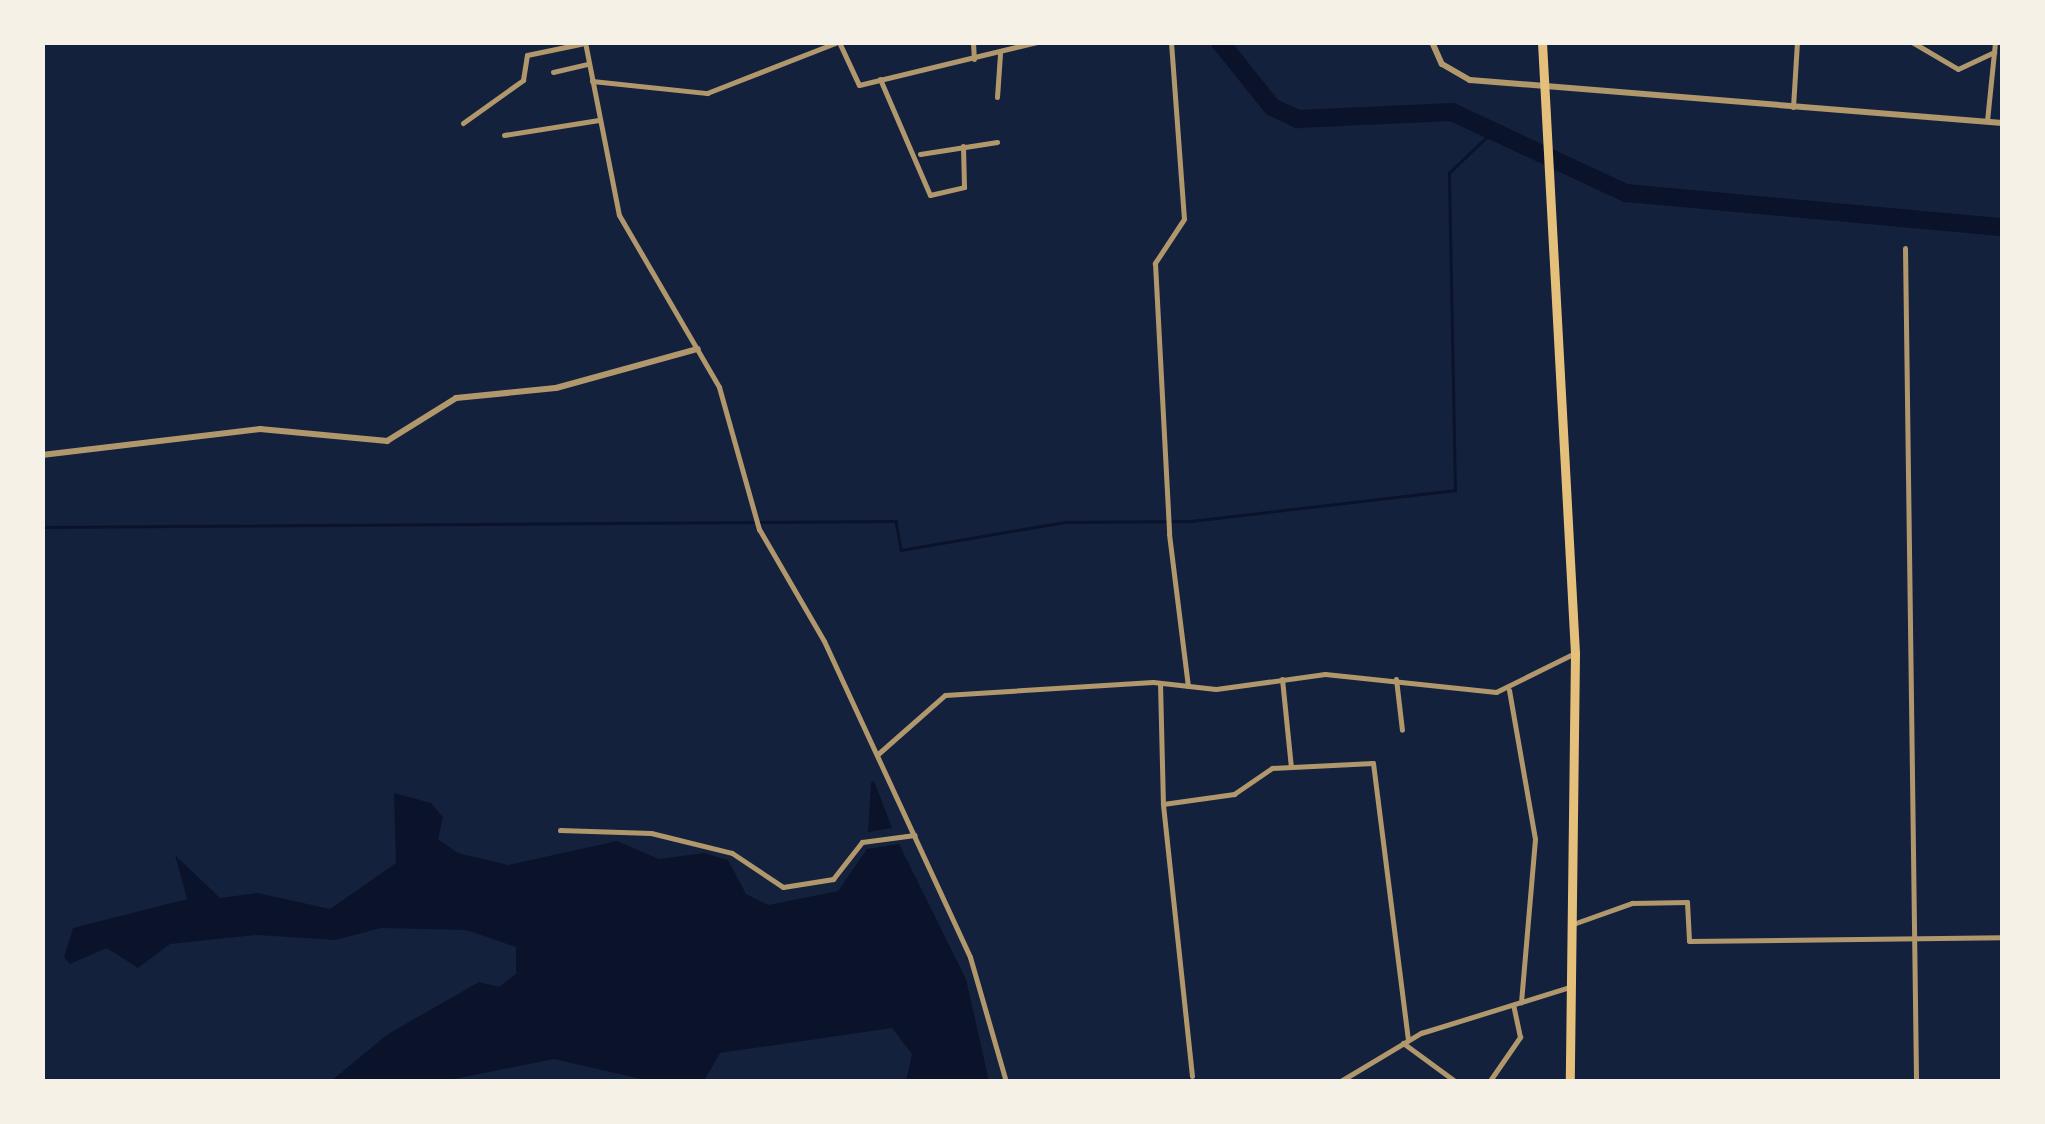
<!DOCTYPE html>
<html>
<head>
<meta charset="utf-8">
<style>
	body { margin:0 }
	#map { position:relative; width:2045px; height:1124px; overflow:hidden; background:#14213d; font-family:"Roboto Condensed",sans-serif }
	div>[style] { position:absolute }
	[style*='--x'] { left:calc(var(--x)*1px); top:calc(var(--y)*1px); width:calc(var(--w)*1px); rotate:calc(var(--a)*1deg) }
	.water>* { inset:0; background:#0b132b }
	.stream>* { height:2.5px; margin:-1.25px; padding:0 1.25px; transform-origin:1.25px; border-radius:1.25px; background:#0b132b }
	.river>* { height:18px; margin:-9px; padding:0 9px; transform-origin:9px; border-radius:9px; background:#0b132b }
	.minor>* { height:5px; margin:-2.5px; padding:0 2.5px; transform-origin:2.5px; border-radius:2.5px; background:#b1986c }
	.tertiary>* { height:6px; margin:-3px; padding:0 3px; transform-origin:3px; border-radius:3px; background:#b1986c }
	.trunk>* { height:9px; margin:-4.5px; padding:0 4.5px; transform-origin:4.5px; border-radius:4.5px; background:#e5c07b }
	span { translate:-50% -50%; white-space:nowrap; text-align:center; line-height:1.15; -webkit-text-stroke:9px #f6f1e7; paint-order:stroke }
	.frame { position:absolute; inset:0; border:45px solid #f6f1e7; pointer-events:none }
</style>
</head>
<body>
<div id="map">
	<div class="water">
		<i style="clip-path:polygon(874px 781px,892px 828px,868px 832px,871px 783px)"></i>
		<i style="clip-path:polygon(394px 793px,431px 803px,443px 817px,438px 839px,458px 853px,508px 865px,617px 841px,659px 859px,704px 853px,728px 860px,746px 894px,768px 905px,838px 891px,867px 849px,899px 844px,966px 979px,989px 1081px,906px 1081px,912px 1054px,892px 1028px,720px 1053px,704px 1081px,650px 1081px,554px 1059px,444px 1081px,331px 1081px,388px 1034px,479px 982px,499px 987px,516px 974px,516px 947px,466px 930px,381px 928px,335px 940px,257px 935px,170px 944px,138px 968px,107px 948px,70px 964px,64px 957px,73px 928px,187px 899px,175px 855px,220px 898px,258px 893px,330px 909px,396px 863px)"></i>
	</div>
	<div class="stream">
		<i style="--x:42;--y:527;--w:854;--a:-0.4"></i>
		<i style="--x:896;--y:521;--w:29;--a:80"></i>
		<i style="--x:901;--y:550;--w:166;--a:-9.7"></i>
		<i style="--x:1065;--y:522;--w:126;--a:-0.5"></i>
		<i style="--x:1191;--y:521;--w:266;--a:-6.7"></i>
		<i style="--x:1455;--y:490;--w:317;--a:-91.1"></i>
		<i style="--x:1449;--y:173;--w:65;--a:-43.8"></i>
	</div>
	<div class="river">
		<i style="--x:1220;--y:42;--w:83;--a:51.3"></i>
		<i style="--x:1272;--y:107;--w:29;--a:25"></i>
		<i style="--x:1298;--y:119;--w:154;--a:-2.6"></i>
		<i style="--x:1452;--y:112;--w:192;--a:25"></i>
		<i style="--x:1626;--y:193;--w:378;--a:5.2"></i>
	</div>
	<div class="minor">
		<i style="--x:585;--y:42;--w:176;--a:78.9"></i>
		<i style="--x:619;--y:215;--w:199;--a:59.8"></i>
		<i style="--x:719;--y:387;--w:148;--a:74.3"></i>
		<i style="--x:759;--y:529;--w:129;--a:59.9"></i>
		<i style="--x:824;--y:641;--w:348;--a:65.2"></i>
		<i style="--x:970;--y:957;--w:130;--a:73.9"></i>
		<i style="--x:839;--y:42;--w:47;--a:65.1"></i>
		<i style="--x:859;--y:85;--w:183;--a:-13.6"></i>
		<i style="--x:973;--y:42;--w:17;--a:87"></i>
		<i style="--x:1171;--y:42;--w:177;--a:85.8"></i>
		<i style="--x:1184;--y:219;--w:53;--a:123.4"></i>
		<i style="--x:1155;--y:263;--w:271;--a:87"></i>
		<i style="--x:1169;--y:534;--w:153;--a:82.9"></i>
		<i style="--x:1912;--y:42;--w:53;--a:30.4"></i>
		<i style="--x:1958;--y:69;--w:40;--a:-25"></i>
		<i style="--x:553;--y:72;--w:37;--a:-13"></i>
		<i style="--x:880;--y:79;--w:126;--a:66.7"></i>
		<i style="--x:930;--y:195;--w:35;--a:-13"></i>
		<i style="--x:964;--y:187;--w:41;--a:-91.4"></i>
		<i style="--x:592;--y:81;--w:116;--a:6"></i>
		<i style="--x:707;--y:93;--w:141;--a:-21.3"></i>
		<i style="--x:997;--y:97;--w:43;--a:-86"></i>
		<i style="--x:1793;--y:107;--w:65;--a:-86.5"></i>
		<i style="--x:1987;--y:121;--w:79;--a:-84.2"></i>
		<i style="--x:463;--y:123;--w:74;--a:-35.6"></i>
		<i style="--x:523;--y:80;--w:25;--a:-81"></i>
		<i style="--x:527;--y:55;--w:59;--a:-11.7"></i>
		<i style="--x:504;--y:135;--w:96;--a:-9"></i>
		<i style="--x:920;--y:154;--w:78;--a:-8.9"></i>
		<i style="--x:1905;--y:248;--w:834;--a:89.24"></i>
		<i style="--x:1282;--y:679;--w:88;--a:84.2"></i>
		<i style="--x:1396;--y:679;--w:51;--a:83.3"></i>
		<i style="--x:1160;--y:683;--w:121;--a:88.6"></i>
		<i style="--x:1509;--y:690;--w:151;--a:80.1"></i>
		<i style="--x:1535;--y:839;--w:164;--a:94.9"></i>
		<i style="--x:878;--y:754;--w:89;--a:-41.4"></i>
		<i style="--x:945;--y:695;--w:208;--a:-3.6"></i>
		<i style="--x:1153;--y:682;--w:63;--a:6.3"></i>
		<i style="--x:1216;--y:689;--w:110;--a:-7.8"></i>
		<i style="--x:1325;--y:674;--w:172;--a:6"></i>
		<i style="--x:1496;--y:692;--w:88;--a:-26.3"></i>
		<i style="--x:560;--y:830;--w:91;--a:1.9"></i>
		<i style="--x:651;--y:833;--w:83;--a:13.9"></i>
		<i style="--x:732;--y:853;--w:61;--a:33.7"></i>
		<i style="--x:783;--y:887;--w:51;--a:-9.1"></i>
		<i style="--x:833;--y:879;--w:47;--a:-51.9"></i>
		<i style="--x:862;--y:842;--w:53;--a:-7.5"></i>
		<i style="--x:1573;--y:924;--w:63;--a:-19.6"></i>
		<i style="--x:1632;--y:903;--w:55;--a:-1"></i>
		<i style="--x:1687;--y:902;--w:39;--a:87"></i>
		<i style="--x:1689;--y:941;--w:313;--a:-0.7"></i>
		<i style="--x:1403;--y:1043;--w:66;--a:36.3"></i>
		<i style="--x:1192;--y:1076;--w:274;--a:-96.1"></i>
		<i style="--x:1163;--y:804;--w:72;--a:-8"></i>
		<i style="--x:1234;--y:794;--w:46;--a:-34.4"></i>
		<i style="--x:1272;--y:768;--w:101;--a:-2.8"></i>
		<i style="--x:1373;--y:763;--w:279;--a:82.8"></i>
		<i style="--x:1118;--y:1082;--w:90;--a:0"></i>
		<i style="--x:1339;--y:1082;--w:96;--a:-30.9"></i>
		<i style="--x:1421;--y:1033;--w:156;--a:-17.2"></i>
		<i style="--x:1489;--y:1082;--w:55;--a:-55.4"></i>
		<i style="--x:1520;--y:1037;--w:33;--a:-102"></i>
	</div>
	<div class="tertiary">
		<i style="--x:1432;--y:42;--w:24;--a:66"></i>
		<i style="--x:1442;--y:64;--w:32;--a:30"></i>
		<i style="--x:1470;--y:80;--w:534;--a:4.62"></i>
		<i style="--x:42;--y:455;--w:220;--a:-6.8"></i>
		<i style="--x:260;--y:429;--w:128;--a:5.4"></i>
		<i style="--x:387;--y:441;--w:81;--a:-31.9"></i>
		<i style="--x:456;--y:398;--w:100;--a:-5.7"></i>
		<i style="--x:556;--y:388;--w:147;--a:-15.4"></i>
	</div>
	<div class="trunk">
		<i style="--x:1542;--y:42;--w:612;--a:86.91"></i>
		<i style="--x:1575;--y:653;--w:429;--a:90.7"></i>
	</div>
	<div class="frame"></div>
</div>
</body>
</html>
